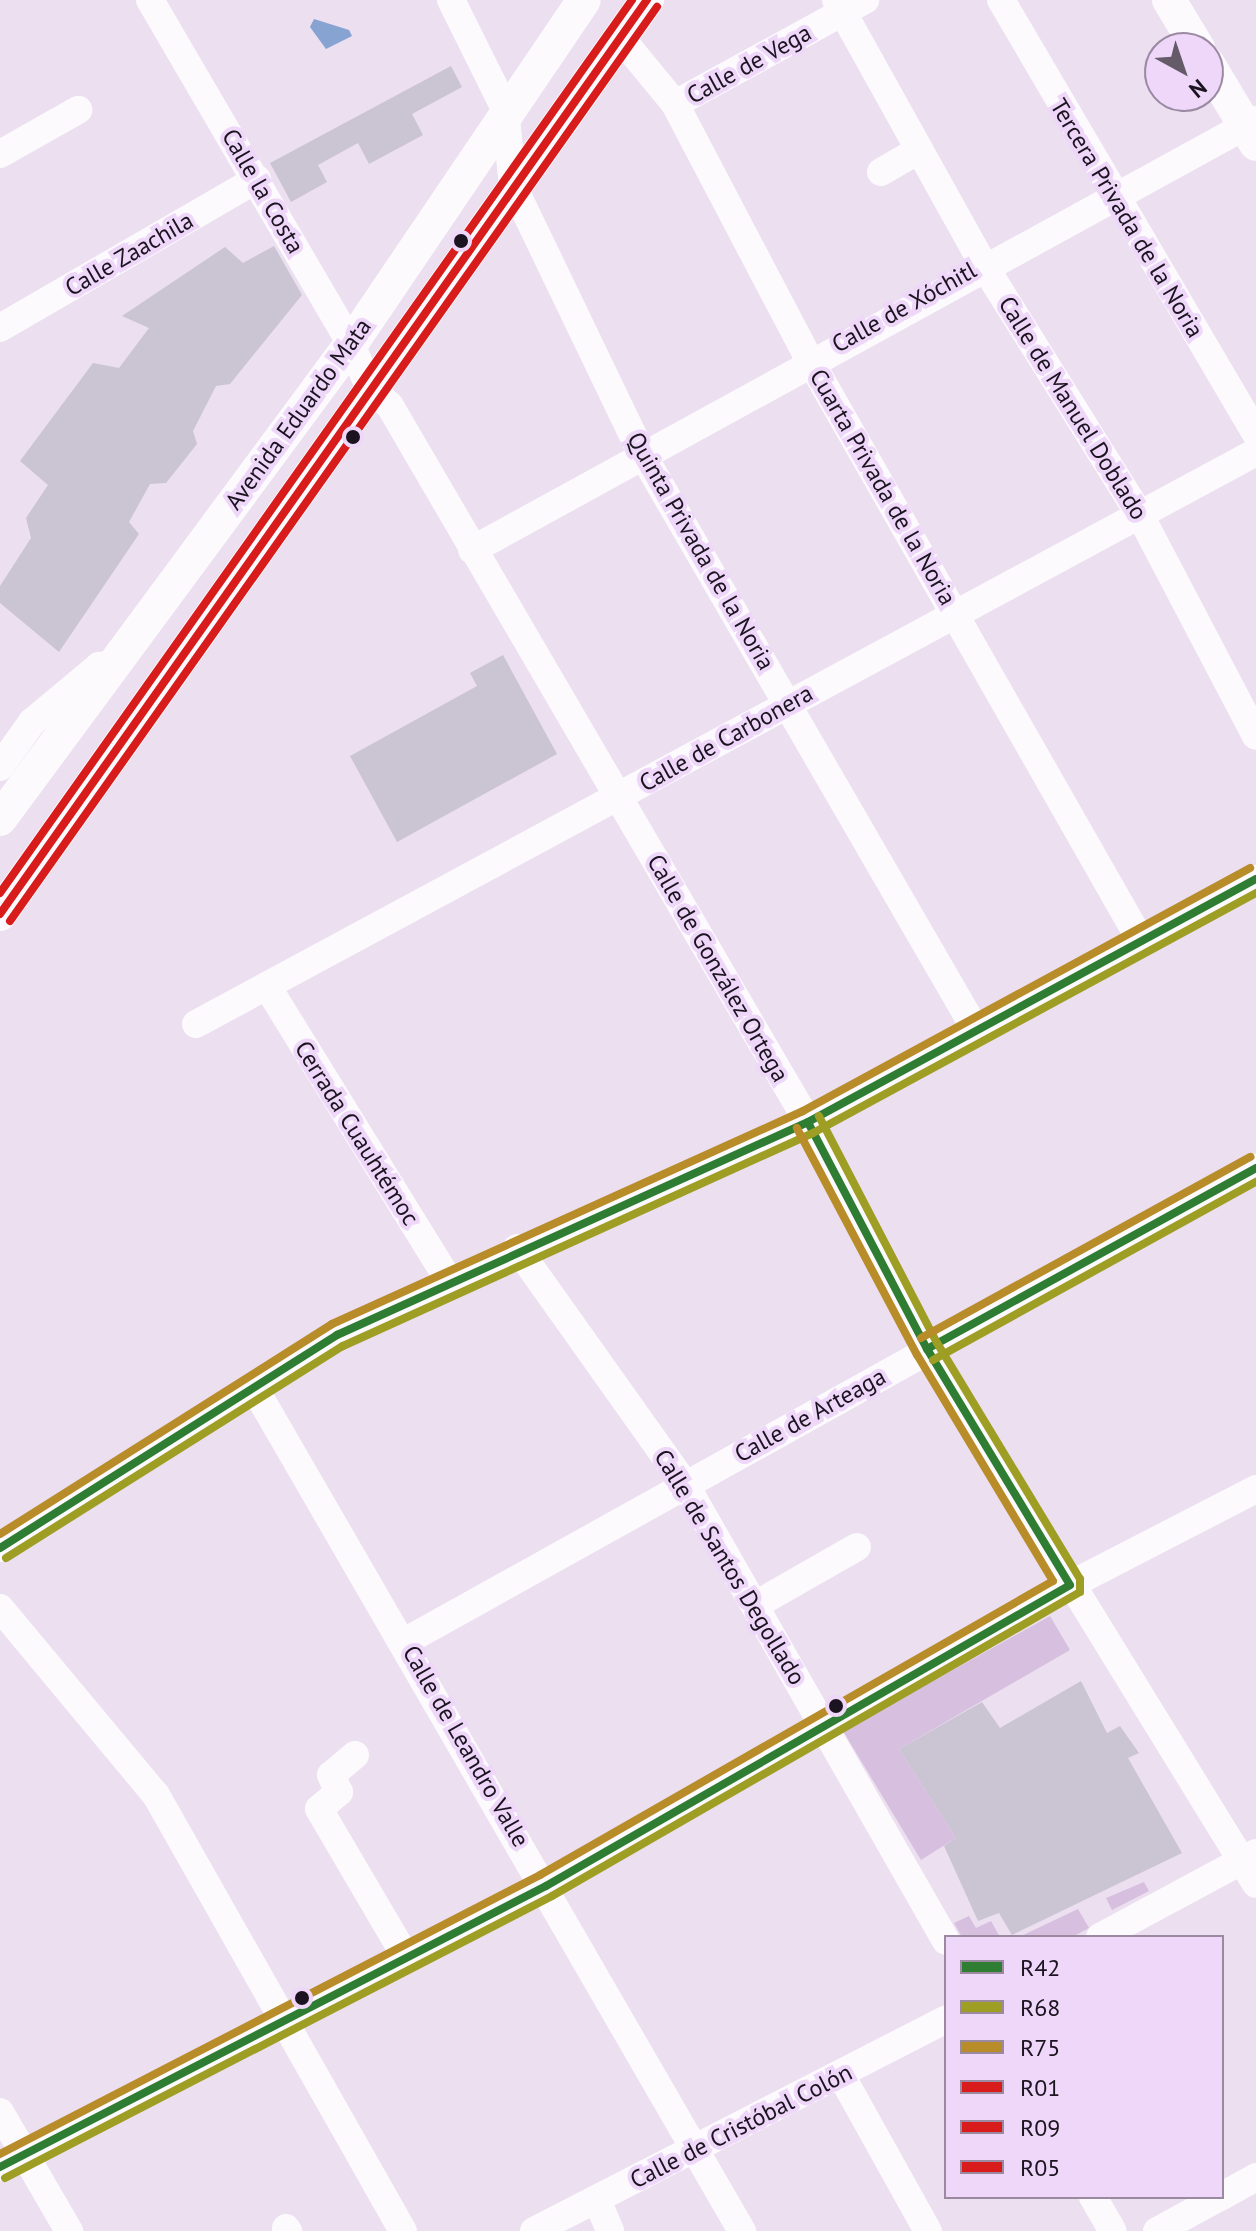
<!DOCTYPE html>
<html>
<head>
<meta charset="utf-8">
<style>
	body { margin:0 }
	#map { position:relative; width:1256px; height:2231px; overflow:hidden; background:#ebdff0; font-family:"PT Sans",sans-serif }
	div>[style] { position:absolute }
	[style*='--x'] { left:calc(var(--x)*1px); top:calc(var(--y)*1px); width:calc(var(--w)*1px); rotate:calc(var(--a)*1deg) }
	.green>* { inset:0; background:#d6bfdf }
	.water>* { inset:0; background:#86a3d2 }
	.building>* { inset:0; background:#cbc4d3 }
	.minor>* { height:28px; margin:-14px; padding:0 14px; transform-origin:14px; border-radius:14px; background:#fcfafd }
	.major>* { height:34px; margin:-17px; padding:0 17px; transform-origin:17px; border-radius:17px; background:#fcfafd }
	.bus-1>* { height:8px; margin:-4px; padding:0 4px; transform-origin:4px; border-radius:4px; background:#2e7d32 }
	.bus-2>* { height:8px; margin:-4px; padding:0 4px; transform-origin:4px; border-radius:4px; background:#9e9d24 }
	.bus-3>* { height:8px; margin:-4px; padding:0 4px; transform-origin:4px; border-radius:4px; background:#b88c29 }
	.bus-4>* { height:8px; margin:-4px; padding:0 4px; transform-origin:4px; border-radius:4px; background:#d81b1b }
	.bus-5>* { height:8px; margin:-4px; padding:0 4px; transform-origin:4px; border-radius:4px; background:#d81b1b }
	.bus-6>* { height:8px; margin:-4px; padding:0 4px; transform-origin:4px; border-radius:4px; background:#d81b1b }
	.dots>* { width:22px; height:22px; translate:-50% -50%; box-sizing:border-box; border:4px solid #eed7f8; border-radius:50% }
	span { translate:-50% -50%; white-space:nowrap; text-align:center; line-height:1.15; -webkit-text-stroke:8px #eed7f8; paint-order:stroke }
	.street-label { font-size:24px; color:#1b131f }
	.legend { position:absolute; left:944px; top:1935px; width:280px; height:264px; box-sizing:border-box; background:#eed7f8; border:2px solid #9a89a1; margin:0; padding:10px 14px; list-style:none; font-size:24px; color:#1b131f }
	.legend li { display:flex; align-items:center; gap:16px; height:40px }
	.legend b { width:40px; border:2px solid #9a89a1 }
	.north { position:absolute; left:1144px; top:32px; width:80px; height:80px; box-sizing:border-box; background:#eed7f8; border:2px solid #9a89a1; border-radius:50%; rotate:140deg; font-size:22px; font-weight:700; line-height:32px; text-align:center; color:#1b131f }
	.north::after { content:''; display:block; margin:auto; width:28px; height:36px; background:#645a68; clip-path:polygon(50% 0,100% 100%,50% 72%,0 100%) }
</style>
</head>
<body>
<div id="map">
	<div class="green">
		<i style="clip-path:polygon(1050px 1616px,1070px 1650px,899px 1749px,956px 1838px,921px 1860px,843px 1731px)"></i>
		<i style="clip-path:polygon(1144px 1882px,1149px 1891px,1112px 1910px,1106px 1898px)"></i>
		<i style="clip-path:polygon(1078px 1909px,1089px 1928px,1072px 1937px,1019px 1937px)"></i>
		<i style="clip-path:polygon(969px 1916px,976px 1928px,991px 1921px,1000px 1937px,962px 1937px,954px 1923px)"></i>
	</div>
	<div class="water">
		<i style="clip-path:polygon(314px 19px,349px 30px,352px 36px,326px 49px,310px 27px)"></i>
	</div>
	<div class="building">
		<i style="clip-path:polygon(451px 66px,462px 87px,412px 114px,423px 135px,369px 164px,358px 143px,318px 165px,327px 182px,291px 202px,270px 163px)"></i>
		<i style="clip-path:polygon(274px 246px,302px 295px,230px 384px,216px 386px,193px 431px,197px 444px,166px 483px,150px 484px,129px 522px,139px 534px,59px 652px,0 603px,0 586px,31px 538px,26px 518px,48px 485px,20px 461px,93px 363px,119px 368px,149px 328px,122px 316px,225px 247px,243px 263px)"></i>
		<i style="clip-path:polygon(503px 655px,557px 754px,397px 842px,350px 756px,477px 686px,470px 673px)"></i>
		<i style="clip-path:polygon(1081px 1681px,1107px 1733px,1120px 1726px,1139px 1753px,1128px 1758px,1182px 1853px,1012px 1935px,999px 1913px,978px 1921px,944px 1846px,956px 1838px,899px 1749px,982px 1702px,1000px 1728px)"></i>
	</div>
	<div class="minor">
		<i style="--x:150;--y:0;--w:398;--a:59.7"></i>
		<i style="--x:351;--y:344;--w:47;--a:67.3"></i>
		<i style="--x:369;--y:387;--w:28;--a:42"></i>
		<i style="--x:390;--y:406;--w:829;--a:59.72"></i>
		<i style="--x:808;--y:1122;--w:256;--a:62.3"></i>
		<i style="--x:927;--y:1349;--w:628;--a:58.41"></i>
		<i style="--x:451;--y:0;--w:122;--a:63.6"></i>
		<i style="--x:505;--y:109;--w:77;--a:84.1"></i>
		<i style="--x:513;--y:186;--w:295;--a:64.3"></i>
		<i style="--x:641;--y:452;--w:670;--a:59.92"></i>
		<i style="--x:836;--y:0;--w:302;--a:60.9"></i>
		<i style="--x:983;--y:264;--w:298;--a:58"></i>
		<i style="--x:1141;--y:517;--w:247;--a:62.3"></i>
		<i style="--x:1001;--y:0;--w:503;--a:59.56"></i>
		<i style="--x:620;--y:37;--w:87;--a:50.6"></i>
		<i style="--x:675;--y:104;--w:288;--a:62.3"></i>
		<i style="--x:809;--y:359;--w:670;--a:60.3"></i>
		<i style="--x:675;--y:104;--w:217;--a:-28.7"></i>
		<i style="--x:0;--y:154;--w:90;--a:-29.4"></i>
		<i style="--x:881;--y:172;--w:44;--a:-30.1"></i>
		<i style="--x:0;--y:328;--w:297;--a:-30.1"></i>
		<i style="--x:472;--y:550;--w:894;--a:-28.74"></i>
		<i style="--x:0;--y:767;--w:55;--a:-54.6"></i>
		<i style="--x:32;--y:722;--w:87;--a:-39.9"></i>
		<i style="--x:99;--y:666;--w:16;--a:-4"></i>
		<i style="--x:267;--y:986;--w:344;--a:58.3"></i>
		<i style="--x:196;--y:1024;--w:1204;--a:-28.35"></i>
		<i style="--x:517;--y:1248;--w:290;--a:54.6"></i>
		<i style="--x:685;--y:1484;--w:526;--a:60.27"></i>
		<i style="--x:255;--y:1389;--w:973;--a:59.96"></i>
		<i style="--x:0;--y:1548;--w:399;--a:-32.3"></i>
		<i style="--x:337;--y:1335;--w:517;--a:-24.33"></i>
		<i style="--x:808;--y:1122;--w:510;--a:-28.48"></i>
		<i style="--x:757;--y:1604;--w:115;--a:-29.7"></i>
		<i style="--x:0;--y:1608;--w:244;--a:50.2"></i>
		<i style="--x:156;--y:1795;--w:501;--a:60.47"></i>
		<i style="--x:406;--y:1641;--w:973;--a:-29.09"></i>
		<i style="--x:355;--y:1755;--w:31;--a:140"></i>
		<i style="--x:331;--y:1775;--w:19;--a:65"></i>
		<i style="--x:339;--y:1792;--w:26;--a:140"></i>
		<i style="--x:319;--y:1809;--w:174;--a:59.6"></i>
		<i style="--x:1100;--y:1937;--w:177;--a:-28.3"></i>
		<i style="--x:841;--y:2075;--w:179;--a:60.9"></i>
		<i style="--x:0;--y:2112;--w:138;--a:59.9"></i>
		<i style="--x:0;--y:2167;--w:614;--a:-27.23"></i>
		<i style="--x:546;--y:1886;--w:604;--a:-29.87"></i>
		<i style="--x:1070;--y:1585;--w:209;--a:-27.3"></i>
		<i style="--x:1222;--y:2196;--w:39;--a:-29"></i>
		<i style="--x:1093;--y:2197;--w:39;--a:60"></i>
		<i style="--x:597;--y:2200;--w:34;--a:67"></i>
		<i style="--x:286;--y:2228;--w:4;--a:56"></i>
		<i style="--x:534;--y:2231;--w:463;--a:-27.2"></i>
		<i style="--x:1157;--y:2231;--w:72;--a:-28.4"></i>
	</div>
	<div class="major">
		<i style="--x:1169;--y:0;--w:56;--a:58.9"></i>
		<i style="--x:1208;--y:64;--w:93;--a:59"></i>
		<i style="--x:0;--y:819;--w:591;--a:-53.54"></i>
		<i style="--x:351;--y:344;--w:415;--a:-55.9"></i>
		<i style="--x:0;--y:914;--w:1120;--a:-54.71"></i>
	</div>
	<div class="bus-1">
		<i style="--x:927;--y:1349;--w:376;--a:-28.8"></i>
		<i style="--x:0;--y:1548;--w:399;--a:-32.3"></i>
		<i style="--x:337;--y:1335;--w:517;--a:-24.33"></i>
		<i style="--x:808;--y:1122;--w:510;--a:-28.48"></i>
		<i style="--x:0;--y:2167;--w:614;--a:-27.23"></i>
		<i style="--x:546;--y:1886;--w:604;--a:-29.87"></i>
		<i style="--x:1070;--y:1585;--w:276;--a:-121.2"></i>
		<i style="--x:927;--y:1349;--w:256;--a:-117.7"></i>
	</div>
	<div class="bus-2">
		<i style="--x:933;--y:1360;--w:369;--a:-28.9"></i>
		<i style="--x:6;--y:1558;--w:398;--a:-32.2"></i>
		<i style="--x:343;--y:1346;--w:516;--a:-24.38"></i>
		<i style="--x:813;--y:1133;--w:504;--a:-28.45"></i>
		<i style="--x:5;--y:2178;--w:615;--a:-27.27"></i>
		<i style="--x:552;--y:1896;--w:609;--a:-29.93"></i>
		<i style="--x:1080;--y:1592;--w:13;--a:-90"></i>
		<i style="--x:1080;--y:1579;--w:276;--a:-121.2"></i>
		<i style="--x:937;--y:1343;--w:256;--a:-117.5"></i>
	</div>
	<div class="bus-3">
		<i style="--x:921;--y:1338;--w:376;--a:-28.8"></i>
		<i style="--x:0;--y:1534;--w:393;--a:-32.3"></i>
		<i style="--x:332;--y:1324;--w:517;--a:-24.33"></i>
		<i style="--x:803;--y:1111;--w:509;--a:-28.53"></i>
		<i style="--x:0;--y:2154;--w:608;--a:-27.32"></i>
		<i style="--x:540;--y:1875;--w:591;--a:-29.82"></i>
		<i style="--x:1053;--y:1581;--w:264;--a:-121"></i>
		<i style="--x:917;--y:1355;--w:257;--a:-117.9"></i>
	</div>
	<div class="bus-4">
		<i style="--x:0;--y:914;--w:1120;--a:-54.71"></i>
	</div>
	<div class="bus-5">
		<i style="--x:10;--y:921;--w:1120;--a:-54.71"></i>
	</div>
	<div class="bus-6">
		<i style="--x:0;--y:893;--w:1094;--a:-54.71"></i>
	</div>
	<div class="dots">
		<i style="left:461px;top:241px;background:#1b131f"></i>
		<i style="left:353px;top:437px;background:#1b131f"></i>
		<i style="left:836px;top:1706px;background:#1b131f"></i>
		<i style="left:302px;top:1998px;background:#1b131f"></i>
	</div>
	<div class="street-label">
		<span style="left:749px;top:64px;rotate:-29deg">Calle de Vega</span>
		<span style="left:263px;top:191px;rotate:60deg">Calle la Costa</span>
		<span style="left:1127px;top:218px;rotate:59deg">Tercera Privada de la Noria</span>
		<span style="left:129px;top:254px;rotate:-30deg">Calle Zaachila</span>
		<span style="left:904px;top:307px;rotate:-29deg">Calle de Xóchitl</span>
		<span style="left:1073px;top:408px;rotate:58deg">Calle de Manuel Doblado</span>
		<span style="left:298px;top:414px;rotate:-54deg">Avenida Eduardo Mata</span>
		<span style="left:883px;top:487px;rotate:60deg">Cuarta Privada de la Noria</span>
		<span style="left:701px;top:551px;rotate:60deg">Quinta Privada de la Noria</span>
		<span style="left:726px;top:738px;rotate:-29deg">Calle de Carbonera</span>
		<span style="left:718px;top:968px;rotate:60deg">Calle de González Ortega</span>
		<span style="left:357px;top:1133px;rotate:58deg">Cerrada Cuauhtémoc</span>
		<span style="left:810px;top:1415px;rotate:-29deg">Calle de Arteaga</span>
		<span style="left:730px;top:1567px;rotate:59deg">Calle de Santos Degollado</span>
		<span style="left:466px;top:1746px;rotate:60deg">Calle de Leandro Valle</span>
		<span style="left:741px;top:2126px;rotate:-27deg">Calle de Cristóbal Colón</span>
	</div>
	<ul class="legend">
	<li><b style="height:10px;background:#2e7d32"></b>R42</li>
	<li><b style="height:10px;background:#9e9d24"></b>R68</li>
	<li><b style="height:10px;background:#b88c29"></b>R75</li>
	<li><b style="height:10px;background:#d81b1b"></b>R01</li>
	<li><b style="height:10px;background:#d81b1b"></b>R09</li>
	<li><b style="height:10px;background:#d81b1b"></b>R05</li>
	</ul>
	<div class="north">N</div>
</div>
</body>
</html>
